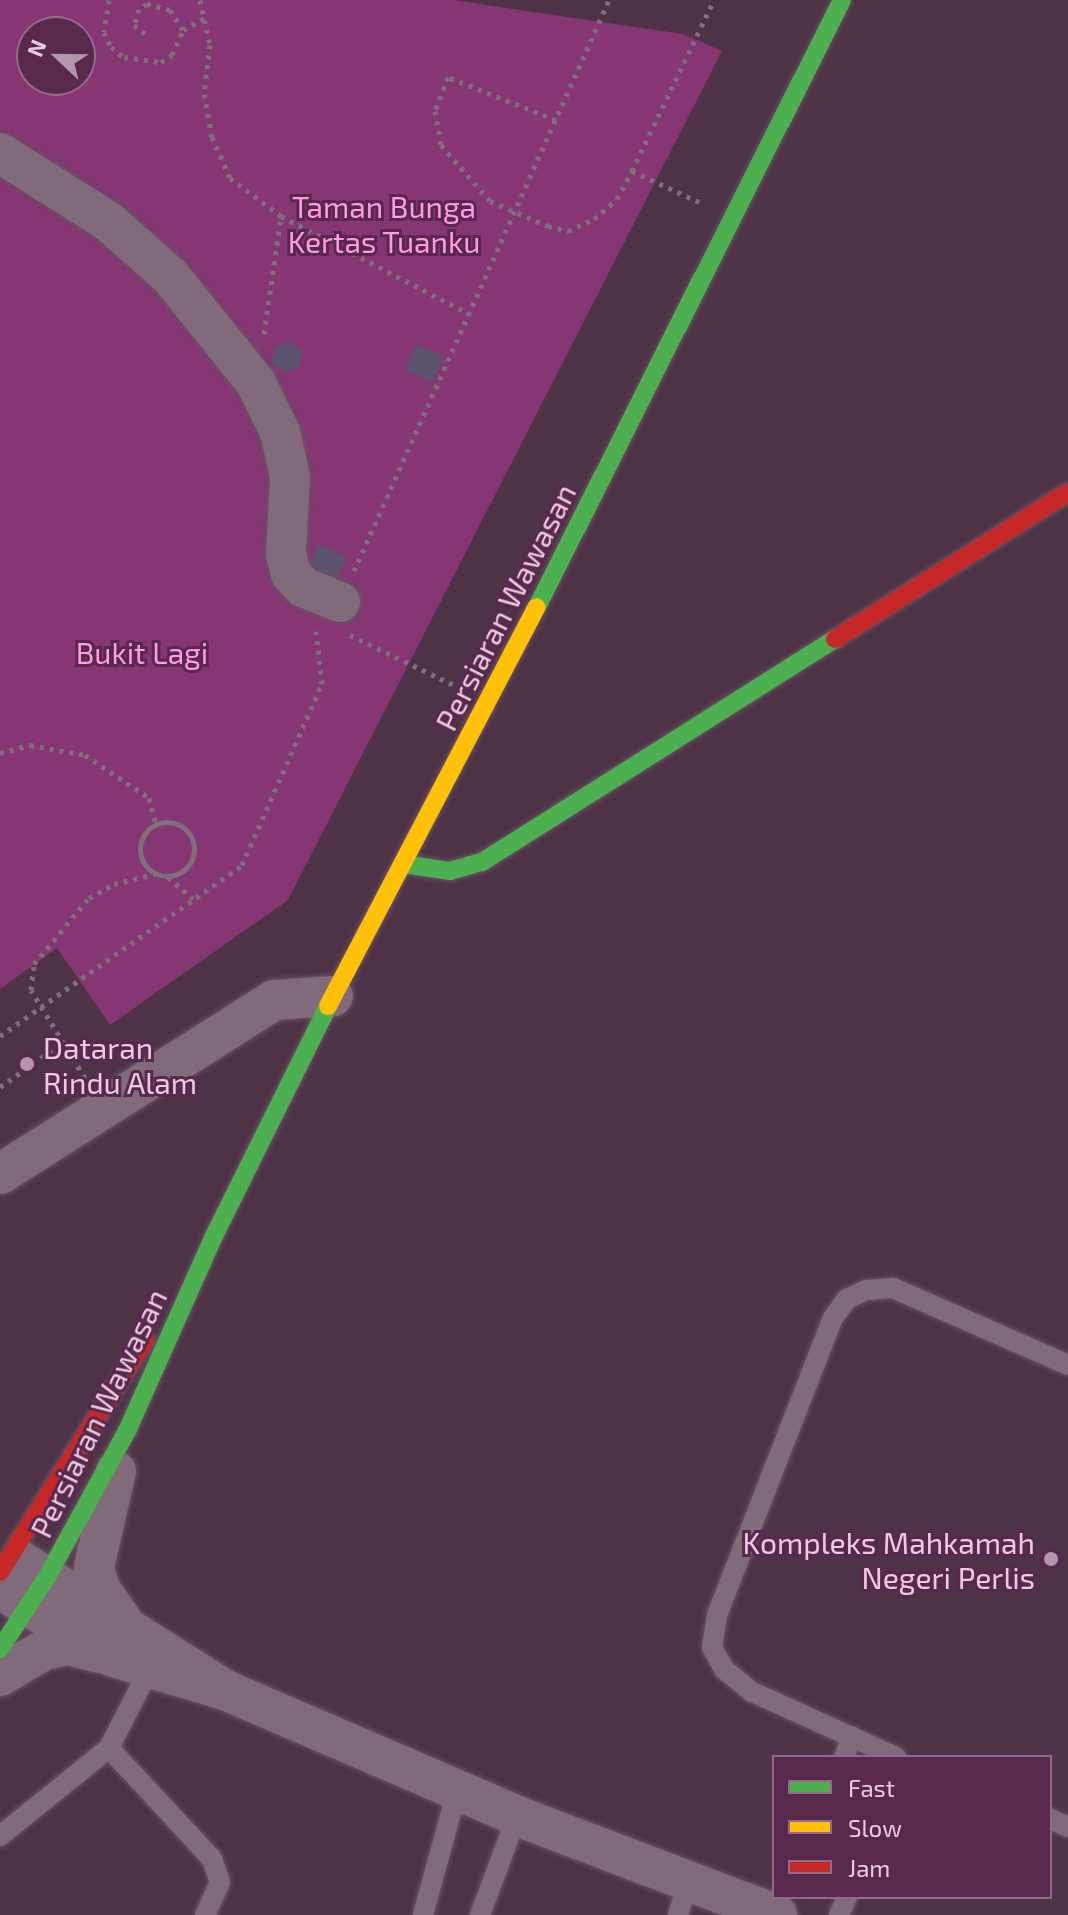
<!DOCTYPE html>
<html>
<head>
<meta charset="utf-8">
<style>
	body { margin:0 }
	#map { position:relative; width:1068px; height:1915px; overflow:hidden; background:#4e3347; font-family:"Exo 2",sans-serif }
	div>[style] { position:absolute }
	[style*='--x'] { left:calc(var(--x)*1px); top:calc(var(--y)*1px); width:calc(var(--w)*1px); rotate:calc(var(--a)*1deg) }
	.green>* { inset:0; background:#853673 }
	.building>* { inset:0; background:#5d526e; transform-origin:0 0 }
	.path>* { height:5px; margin-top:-2.5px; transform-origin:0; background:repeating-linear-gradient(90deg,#816e7c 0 4px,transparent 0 10px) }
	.path>.ring { margin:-2.5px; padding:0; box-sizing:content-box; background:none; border:5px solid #816e7c; border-radius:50% }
	.roads { filter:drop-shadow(0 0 2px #695263) drop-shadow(0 0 2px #695263) }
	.lane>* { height:20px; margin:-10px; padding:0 10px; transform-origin:10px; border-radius:10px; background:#816b7b }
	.street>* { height:40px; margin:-20px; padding:0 20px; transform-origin:20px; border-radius:20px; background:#816b7b }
	.fast>* { height:18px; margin:-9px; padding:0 9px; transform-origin:9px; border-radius:9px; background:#4caf50 }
	.slow>* { height:18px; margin:-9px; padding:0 9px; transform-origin:9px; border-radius:9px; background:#ffc107 }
	.jam>* { height:18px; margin:-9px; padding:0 9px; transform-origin:9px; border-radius:9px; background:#c62828 }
	.dots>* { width:22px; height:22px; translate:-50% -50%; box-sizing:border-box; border:4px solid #59284d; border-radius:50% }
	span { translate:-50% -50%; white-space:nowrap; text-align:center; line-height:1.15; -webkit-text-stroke:6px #59284d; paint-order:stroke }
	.park-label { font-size:30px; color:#ff9ae4 }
	.street-label { font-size:30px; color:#eacce0 }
	.poi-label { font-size:30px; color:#eacce0 }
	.left { translate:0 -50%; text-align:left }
	.right { translate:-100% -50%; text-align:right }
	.legend { position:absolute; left:772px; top:1755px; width:280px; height:144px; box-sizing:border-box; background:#59284d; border:2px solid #936a88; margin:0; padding:10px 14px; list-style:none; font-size:24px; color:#eacce0 }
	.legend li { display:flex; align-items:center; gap:16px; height:40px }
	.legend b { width:40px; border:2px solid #936a88 }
	.north { position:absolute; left:16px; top:16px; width:80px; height:80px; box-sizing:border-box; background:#59284d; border:2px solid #936a88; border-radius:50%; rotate:292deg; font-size:22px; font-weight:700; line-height:32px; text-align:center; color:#eacce0 }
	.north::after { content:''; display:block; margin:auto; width:28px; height:36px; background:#b396aa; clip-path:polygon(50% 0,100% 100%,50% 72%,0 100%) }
</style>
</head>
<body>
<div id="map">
	<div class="green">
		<i style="clip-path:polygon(evenodd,0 0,453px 0,683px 34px,722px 51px,288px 900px,110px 1025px,57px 948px,0 989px,0 0,32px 32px,80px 32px,80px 80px,32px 80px,32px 32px)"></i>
	</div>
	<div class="building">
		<i style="clip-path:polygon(288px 341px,302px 350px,300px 366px,286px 373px,272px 364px,274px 348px)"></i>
		<i style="left:416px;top:344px;width:31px;height:28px;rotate:25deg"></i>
		<i style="left:319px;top:544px;width:31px;height:27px;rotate:25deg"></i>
	</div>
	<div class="path">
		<i style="--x:109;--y:0;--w:32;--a:99"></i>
		<i style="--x:104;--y:32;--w:17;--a:65"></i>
		<i style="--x:111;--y:47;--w:16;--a:38"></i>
		<i style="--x:124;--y:57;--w:37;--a:8"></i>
		<i style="--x:161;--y:62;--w:13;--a:-32"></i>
		<i style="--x:172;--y:55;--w:27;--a:-66"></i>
		<i style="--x:183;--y:30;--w:24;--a:-123"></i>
		<i style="--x:170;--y:10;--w:24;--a:-165"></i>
		<i style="--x:147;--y:4;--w:9;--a:148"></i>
		<i style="--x:139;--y:9;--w:17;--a:107"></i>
		<i style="--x:134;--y:25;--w:18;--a:38"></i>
		<i style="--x:200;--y:0;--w:46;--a:77.5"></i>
		<i style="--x:210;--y:45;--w:49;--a:97"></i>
		<i style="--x:204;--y:94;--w:44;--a:79.5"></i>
		<i style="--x:212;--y:137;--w:45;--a:66.3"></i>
		<i style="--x:230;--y:178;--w:64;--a:36.7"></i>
		<i style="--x:281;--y:216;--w:212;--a:27.5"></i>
		<i style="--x:183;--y:30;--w:26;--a:-29"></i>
		<i style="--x:556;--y:120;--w:116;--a:-158.3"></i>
		<i style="--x:448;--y:77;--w:36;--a:111"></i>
		<i style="--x:435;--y:111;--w:35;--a:80"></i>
		<i style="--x:441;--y:145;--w:74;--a:48.8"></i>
		<i style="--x:490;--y:201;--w:63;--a:23.3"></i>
		<i style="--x:548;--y:226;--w:21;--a:14"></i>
		<i style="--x:568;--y:231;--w:29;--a:-25"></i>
		<i style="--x:594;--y:219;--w:30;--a:-41"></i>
		<i style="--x:617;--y:199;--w:32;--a:-62"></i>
		<i style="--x:632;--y:171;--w:74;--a:24.8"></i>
		<i style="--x:632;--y:171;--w:190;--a:-64.4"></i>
		<i style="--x:264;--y:334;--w:119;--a:-81.8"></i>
		<i style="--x:354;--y:571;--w:625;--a:-65.94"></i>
		<i style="--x:350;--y:635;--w:118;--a:25.7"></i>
		<i style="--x:0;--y:753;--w:31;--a:-15"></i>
		<i style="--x:30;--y:745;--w:56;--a:10.3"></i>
		<i style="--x:85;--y:755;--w:77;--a:33.9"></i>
		<i style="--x:149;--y:798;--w:27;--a:75"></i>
		<i class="ring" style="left:140px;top:822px;width:49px;height:49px"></i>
		<i style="--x:168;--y:877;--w:33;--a:41"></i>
		<i style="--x:0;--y:1036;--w:296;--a:-35.2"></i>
		<i style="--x:242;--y:865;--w:198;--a:-66.2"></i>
		<i style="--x:322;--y:684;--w:53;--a:-96.5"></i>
		<i style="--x:85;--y:1078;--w:103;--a:-121.5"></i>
		<i style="--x:31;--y:990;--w:26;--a:-83"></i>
		<i style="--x:34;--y:964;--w:86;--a:-50.2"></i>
		<i style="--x:89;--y:898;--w:29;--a:-29"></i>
		<i style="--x:114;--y:884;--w:42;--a:-13.7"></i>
		<i style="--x:0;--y:1087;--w:76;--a:-35.4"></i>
	</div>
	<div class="roads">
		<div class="lane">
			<i style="--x:109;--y:1748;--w:151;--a:47.1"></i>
			<i style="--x:212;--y:1859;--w:24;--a:71"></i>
			<i style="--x:220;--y:1882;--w:36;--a:114"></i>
			<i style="--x:844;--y:1757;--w:22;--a:-68"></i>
			<i style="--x:896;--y:1757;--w:158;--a:-155.7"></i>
			<i style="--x:752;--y:1692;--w:36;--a:-141"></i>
			<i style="--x:724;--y:1669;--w:25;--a:-119"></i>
			<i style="--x:712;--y:1647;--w:32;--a:-81"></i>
			<i style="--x:717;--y:1615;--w:319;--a:-68.7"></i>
			<i style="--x:833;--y:1318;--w:24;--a:-54"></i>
			<i style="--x:847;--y:1299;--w:21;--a:-25"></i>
			<i style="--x:866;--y:1290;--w:27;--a:-4"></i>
			<i style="--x:893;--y:1288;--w:191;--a:23.7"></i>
			<i style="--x:1050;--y:1819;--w:20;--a:24"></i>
			<i style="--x:0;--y:1836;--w:140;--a:-38.9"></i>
			<i style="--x:109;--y:1748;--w:90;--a:-62.9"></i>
			<i style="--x:423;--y:1915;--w:129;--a:-74.7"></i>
			<i style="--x:480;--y:1915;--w:106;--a:-69.5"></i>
			<i style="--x:678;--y:1915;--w:38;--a:-73"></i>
			<i style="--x:839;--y:1915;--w:20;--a:-66"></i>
		</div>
		<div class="street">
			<i style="--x:0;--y:153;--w:129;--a:32.3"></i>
			<i style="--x:109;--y:222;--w:81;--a:41.5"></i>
			<i style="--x:170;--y:276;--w:137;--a:51.2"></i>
			<i style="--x:256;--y:383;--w:55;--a:63.9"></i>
			<i style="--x:280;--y:432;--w:46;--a:77.5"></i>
			<i style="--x:290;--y:477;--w:77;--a:93"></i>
			<i style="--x:286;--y:554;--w:21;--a:76"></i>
			<i style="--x:291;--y:574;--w:18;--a:47"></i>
			<i style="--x:303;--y:587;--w:40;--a:22"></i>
			<i style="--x:0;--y:1174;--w:325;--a:-32.4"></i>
			<i style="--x:274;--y:1000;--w:59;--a:-3.9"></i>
			<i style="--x:116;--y:1471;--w:98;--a:102.9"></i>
			<i style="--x:94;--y:1567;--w:23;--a:75"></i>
			<i style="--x:100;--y:1589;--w:38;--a:55"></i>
			<i style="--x:0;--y:1589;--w:130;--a:31.1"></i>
			<i style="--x:111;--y:1656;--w:119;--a:16.6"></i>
			<i style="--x:225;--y:1690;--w:241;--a:-147.7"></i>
			<i style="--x:0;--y:1676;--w:51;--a:-30.6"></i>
			<i style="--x:44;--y:1650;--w:25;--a:-12"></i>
			<i style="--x:68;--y:1645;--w:32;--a:14"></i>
			<i style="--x:225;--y:1690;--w:318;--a:23.3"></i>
			<i style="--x:517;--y:1816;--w:278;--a:20.8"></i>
		</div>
		<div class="fast">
			<i style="--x:537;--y:607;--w:679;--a:-63.32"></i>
			<i style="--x:403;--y:864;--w:48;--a:8.5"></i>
			<i style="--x:450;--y:871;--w:33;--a:-16"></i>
			<i style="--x:482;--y:862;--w:418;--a:-32.3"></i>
			<i style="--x:0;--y:1649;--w:86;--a:-56.9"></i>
			<i style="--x:47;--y:1577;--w:169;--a:-61.3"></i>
			<i style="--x:128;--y:1429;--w:209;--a:-66"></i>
			<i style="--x:213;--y:1238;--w:259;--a:-63.6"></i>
		</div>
		<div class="slow">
			<i style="--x:328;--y:1006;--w:450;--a:-62.4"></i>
		</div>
		<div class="jam">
			<i style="--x:835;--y:639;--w:275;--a:-32.2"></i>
			<i style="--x:0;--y:1572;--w:274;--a:-58"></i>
		</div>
	</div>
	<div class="dots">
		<i style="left:27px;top:1064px;background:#b396aa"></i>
		<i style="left:1051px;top:1559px;background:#b396aa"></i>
	</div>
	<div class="park-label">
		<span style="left:384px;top:223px">Taman Bunga<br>Kertas Tuanku</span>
		<span style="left:142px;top:652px">Bukit Lagi</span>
	</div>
	<div class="street-label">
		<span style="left:505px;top:607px;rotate:-63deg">Persiaran Wawasan</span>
		<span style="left:98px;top:1413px;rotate:-64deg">Persiaran Wawasan</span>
	</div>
	<div class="poi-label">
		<span class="left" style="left:43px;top:1064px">Dataran<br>Rindu Alam</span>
		<span class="right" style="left:1035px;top:1559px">Kompleks Mahkamah<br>Negeri Perlis</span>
	</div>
	<ul class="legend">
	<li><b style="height:10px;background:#4caf50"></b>Fast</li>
	<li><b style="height:10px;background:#ffc107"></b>Slow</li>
	<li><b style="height:10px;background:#c62828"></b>Jam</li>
	</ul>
	<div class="north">N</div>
</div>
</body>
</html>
